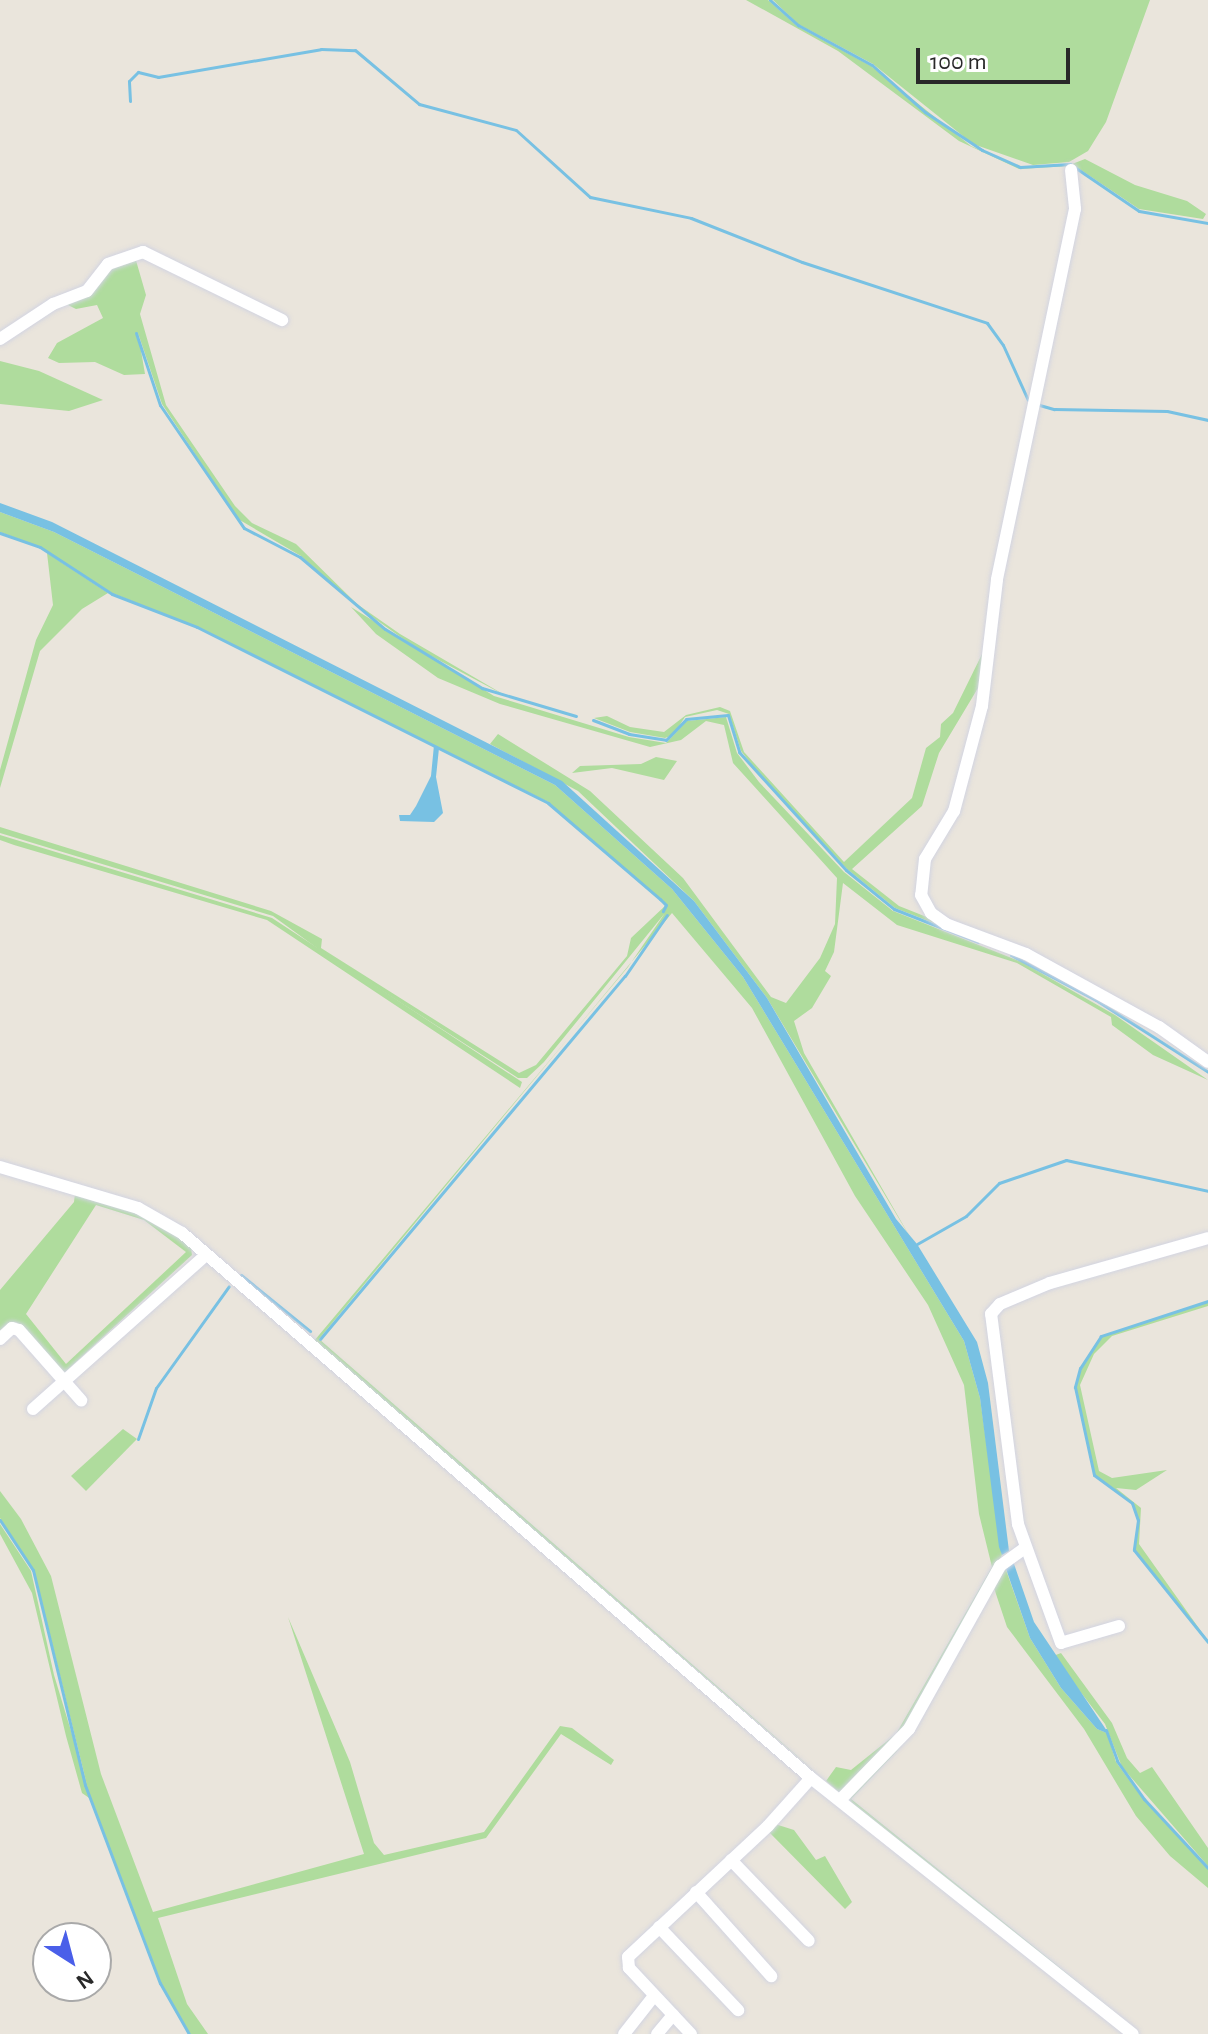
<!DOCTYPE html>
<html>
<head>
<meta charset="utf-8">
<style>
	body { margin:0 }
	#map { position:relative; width:1208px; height:2034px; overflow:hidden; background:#eae5dc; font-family:"Alegreya Sans",sans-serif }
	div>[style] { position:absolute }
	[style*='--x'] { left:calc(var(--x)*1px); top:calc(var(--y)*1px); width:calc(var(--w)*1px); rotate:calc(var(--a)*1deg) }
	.green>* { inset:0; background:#afdc9d }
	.water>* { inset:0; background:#78c1e3 }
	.stream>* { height:3px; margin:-1.5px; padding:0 1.5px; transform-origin:1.5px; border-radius:1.5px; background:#78c1e3 }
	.roads { filter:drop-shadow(0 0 2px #d2d4e1) drop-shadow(0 0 2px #d2d4e1) }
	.minor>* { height:12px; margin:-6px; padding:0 6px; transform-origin:6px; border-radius:6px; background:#fff }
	span { translate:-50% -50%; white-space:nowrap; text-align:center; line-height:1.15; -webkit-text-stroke:6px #fff; paint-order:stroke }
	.north { position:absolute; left:32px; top:1922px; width:80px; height:80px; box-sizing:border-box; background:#fff; border:2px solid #a9a9a9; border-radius:50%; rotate:144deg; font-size:22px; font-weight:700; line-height:32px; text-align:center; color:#292929 }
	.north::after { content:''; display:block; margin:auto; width:28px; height:36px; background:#4a5fe9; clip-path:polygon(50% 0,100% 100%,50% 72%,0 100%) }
	.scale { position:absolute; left:916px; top:48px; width:154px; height:36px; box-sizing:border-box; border:4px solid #292929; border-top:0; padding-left:10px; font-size:24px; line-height:28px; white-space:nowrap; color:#292929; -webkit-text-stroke:6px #fff; paint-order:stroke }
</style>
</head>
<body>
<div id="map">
	<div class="green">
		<i style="clip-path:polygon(746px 0,768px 0,797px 26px,871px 66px,971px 146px,1020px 168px,1062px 164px,1069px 166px,1019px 169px,959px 141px,838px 51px)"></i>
		<i style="clip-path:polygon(773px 0,1150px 0,1106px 122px,1088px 151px,1069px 162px,1033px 165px,973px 144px,873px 64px,798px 24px)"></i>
		<i style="clip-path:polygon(1085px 159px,1135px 185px,1187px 201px,1206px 214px,1203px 219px,1139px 209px,1072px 164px)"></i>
		<i style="clip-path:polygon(135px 257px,146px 295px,140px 314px,166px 405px,235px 506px,252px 523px,296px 544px,357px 604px,400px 634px,508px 697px,416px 648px,354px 604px,301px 556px,238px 519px,162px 404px,138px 333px,145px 374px,124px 375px,95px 362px,59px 363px,48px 358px,57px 343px,103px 318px,97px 305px,76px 309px,66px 304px,93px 293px,108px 268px)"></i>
		<i style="clip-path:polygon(0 361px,39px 371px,103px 400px,69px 411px,0 404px)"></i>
		<i style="clip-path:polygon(evenodd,0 512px,54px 532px,555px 785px,672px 889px,743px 977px,964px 1341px,980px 1398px,1002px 1555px,902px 1735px,840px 1793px,314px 1341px,628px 967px,665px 913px,544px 1062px,527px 1078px,518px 1078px,328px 956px,273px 916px,0 833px,0 827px,271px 911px,322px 939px,321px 948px,519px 1073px,536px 1065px,627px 956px,631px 938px,666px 905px,548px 802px,197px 627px,112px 593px,40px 547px,0 532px,0 512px,672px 913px,752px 1008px,855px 1196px,928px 1305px,964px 1385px,979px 1514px,992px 1567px,896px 1734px,851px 1770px,836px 1767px,826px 1781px,319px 1339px,672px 913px)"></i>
		<i style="clip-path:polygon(47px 553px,108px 593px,82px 609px,40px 651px,0 788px,0 770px,36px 640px,53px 605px)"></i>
		<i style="clip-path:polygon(351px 607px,494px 696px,629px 737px,666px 743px,687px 721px,726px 717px,737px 753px,759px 782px,844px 872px,893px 911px,1022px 962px,1115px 1015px,1208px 1080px,1153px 1055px,1112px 1025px,1111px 1017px,1017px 963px,897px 925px,843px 883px,834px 952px,825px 971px,831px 976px,812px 1008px,794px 1021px,804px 1053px,913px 1242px,767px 998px,694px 901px,578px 791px,490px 744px,498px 734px,590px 791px,683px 878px,771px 997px,786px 1003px,820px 958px,835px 924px,837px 878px,733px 763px,724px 725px,706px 721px,681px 740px,650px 747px,500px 704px,438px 678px,376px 634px)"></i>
		<i style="clip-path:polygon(986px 646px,984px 678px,939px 753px,922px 806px,852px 869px,899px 906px,1015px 952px,1120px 1006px,1117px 1011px,1024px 958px,895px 908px,847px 869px,763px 779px,741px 751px,729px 714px,717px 710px,685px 717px,673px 735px,665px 738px,630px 732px,594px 718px,607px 716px,630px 727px,664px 732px,686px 715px,720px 707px,730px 711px,744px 752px,844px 862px,912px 798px,926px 748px,940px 737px,941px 724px,953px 713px)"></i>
		<i style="clip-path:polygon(656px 757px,677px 761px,664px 780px,612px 768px,572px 773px,580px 766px,641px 764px)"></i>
		<i style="clip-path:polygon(0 835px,272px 918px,522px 1082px,520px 1088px,267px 920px,14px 845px,0 840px)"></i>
		<i style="clip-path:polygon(evenodd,75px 1193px,129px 1209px,165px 1227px,191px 1247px,192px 1255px,64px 1373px,16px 1322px,0 1334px,0 1290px,74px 1202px,75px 1193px,96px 1205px,144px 1220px,186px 1252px,66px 1364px,26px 1314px,96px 1205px)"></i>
		<i style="clip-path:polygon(1208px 1302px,1208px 1306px,1112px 1336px,1094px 1354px,1080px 1385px,1099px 1471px,1112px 1478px,1167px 1470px,1136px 1490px,1116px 1488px,1141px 1508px,1139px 1544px,1208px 1641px,1135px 1550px,1139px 1520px,1133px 1503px,1095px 1475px,1076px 1387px,1080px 1368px,1102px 1336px)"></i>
		<i style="clip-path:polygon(123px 1429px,137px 1439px,86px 1491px,71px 1476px)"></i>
		<i style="clip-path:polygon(0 1491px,21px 1519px,51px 1576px,101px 1774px,153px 1912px,364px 1854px,288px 1617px,350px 1762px,374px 1843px,384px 1855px,484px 1832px,560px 1726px,572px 1728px,614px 1760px,611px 1765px,561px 1734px,486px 1838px,158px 1918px,187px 2004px,208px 2034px,190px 2034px,161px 1983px,89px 1793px,34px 1570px,0 1518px)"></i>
		<i style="clip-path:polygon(0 1524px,31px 1571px,54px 1675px,92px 1800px,82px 1793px,66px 1736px,32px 1593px,0 1534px)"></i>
		<i style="clip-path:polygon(1009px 1561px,1005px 1567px,1030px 1638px,1061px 1688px,1097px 1729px,1107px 1733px,1116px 1762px,1143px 1799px,1208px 1869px,1208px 1888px,1170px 1856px,1136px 1816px,1084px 1729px,1007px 1627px,994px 1588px,920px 1720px,897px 1751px,851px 1799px,1142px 2034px,849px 1802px,855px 1787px,908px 1735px,997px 1576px)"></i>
		<i style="clip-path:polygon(1061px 1653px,1112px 1723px,1127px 1758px,1140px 1773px,1152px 1767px,1208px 1848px,1208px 1866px,1122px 1767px,1105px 1724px,1053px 1656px)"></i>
		<i style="clip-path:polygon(775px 1824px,794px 1830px,816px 1860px,825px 1856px,852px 1902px,845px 1909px,768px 1831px)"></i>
	</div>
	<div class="water">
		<i style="clip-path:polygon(0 503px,52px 522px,562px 781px,694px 901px,767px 998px,896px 1219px,917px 1244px,977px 1342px,988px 1383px,1009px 1551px,1002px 1555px,999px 1547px,980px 1398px,964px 1341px,743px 977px,672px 889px,555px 785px,54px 532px,0 512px)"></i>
		<i style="clip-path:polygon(434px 745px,439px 748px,436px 777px,443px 813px,434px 822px,400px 821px,399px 815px,410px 815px,416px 806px,431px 776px)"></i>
		<i style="clip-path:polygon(1013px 1561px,1034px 1622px,1109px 1734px,1097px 1729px,1061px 1688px,1030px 1638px,1005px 1566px)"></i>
	</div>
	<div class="stream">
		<i style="--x:770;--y:0;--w:38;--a:42"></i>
		<i style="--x:798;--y:25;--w:84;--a:28.4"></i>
		<i style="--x:872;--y:65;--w:71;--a:41.6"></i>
		<i style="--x:925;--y:112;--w:69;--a:33.7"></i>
		<i style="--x:982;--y:150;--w:42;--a:24.1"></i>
		<i style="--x:1020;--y:167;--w:50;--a:-3.4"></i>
		<i style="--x:1070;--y:164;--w:83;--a:34.3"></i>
		<i style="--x:1139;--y:211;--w:70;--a:9.9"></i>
		<i style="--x:130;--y:101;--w:20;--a:-93"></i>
		<i style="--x:129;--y:81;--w:13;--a:-45"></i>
		<i style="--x:138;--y:72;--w:21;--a:14"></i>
		<i style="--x:158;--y:77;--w:165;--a:-9.7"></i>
		<i style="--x:321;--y:49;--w:34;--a:2"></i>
		<i style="--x:355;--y:50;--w:84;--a:40.2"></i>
		<i style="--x:419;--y:104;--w:100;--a:15"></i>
		<i style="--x:516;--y:130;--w:100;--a:42.2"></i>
		<i style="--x:590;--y:197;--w:103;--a:11.7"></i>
		<i style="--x:691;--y:218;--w:119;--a:21.6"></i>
		<i style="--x:802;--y:262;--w:195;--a:18.2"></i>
		<i style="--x:987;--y:323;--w:27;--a:54"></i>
		<i style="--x:1003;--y:345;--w:60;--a:65.6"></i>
		<i style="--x:136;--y:333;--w:76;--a:71.6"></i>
		<i style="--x:160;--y:405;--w:149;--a:55.7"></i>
		<i style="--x:244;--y:528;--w:63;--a:27.4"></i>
		<i style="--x:300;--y:557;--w:111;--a:40.3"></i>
		<i style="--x:385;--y:629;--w:114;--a:31.3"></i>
		<i style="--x:482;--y:688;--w:98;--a:16.6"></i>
		<i style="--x:1036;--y:404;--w:19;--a:16"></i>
		<i style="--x:1054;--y:409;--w:113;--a:1"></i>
		<i style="--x:1167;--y:411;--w:42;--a:12.4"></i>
		<i style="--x:0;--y:533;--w:42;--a:19.3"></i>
		<i style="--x:40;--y:547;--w:86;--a:33.1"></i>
		<i style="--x:112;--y:594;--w:91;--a:21.2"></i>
		<i style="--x:197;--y:627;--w:393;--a:26.6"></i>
		<i style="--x:548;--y:803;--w:148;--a:40.6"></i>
		<i style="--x:660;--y:899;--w:8;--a:45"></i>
		<i style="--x:666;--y:905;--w:7;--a:117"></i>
		<i style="--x:593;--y:720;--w:39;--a:21"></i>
		<i style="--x:629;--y:734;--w:37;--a:9"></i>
		<i style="--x:666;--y:740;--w:29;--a:-46"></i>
		<i style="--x:686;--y:719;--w:42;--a:-5.4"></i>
		<i style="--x:728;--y:715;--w:39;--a:73"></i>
		<i style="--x:739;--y:752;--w:159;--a:47.8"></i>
		<i style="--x:846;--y:870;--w:62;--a:39.1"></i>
		<i style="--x:894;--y:909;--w:90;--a:21.4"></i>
		<i style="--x:1011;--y:955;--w:96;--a:27.9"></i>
		<i style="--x:1096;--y:1000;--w:133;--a:32.7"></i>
		<i style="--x:917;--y:1244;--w:56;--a:-29.7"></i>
		<i style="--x:966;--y:1216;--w:47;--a:-45"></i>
		<i style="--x:999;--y:1183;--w:71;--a:-18.9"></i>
		<i style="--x:1066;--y:1160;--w:145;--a:12.3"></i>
		<i style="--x:241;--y:1275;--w:89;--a:39.1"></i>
		<i style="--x:1208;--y:1301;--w:113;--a:161.9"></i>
		<i style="--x:1101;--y:1336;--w:38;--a:123"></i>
		<i style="--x:1080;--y:1368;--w:20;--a:105"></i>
		<i style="--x:1075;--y:1387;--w:90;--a:77.8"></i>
		<i style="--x:1094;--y:1475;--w:47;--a:36.4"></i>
		<i style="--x:1132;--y:1503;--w:18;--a:71"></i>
		<i style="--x:1138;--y:1520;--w:30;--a:98"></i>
		<i style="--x:1134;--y:1550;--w:118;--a:51.2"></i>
		<i style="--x:320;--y:1339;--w:474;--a:-50"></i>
		<i style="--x:625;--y:976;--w:74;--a:-55.5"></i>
		<i style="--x:138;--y:1439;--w:54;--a:-70.6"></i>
		<i style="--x:156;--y:1388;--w:125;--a:-54.4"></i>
		<i style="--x:0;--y:1520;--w:60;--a:56.6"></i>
		<i style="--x:33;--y:1570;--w:221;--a:76.4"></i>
		<i style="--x:85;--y:1785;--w:212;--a:69.3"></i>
		<i style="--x:160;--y:1983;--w:59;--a:60.4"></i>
		<i style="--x:1106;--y:1730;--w:33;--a:70"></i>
		<i style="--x:1117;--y:1761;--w:47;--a:54.6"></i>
		<i style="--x:1144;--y:1799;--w:94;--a:47.2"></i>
	</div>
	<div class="roads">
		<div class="minor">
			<i style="--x:1071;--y:170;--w:39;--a:84"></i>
			<i style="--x:1075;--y:209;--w:379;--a:101.9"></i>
			<i style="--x:997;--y:580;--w:127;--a:96.8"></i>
			<i style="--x:982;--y:706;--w:109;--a:104.9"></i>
			<i style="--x:954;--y:811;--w:56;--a:121.1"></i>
			<i style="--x:925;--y:859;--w:36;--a:96"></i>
			<i style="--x:921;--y:895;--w:21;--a:61"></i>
			<i style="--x:931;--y:913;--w:19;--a:36"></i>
			<i style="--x:946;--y:924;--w:85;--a:20.6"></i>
			<i style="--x:1026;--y:954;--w:152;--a:28.8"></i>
			<i style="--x:1159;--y:1027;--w:60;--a:35.5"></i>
			<i style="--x:0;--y:339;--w:64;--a:-33.4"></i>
			<i style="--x:53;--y:304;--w:36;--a:-21"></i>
			<i style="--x:87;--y:291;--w:34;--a:-52"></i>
			<i style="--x:108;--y:264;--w:37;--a:-19"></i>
			<i style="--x:143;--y:252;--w:155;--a:26.1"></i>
			<i style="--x:0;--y:1167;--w:144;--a:16.5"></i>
			<i style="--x:138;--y:1208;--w:51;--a:29.6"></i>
			<i style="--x:182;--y:1233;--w:832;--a:40.91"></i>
			<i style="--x:811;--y:1778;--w:411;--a:38.5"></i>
			<i style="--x:0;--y:1339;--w:16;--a:-43"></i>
			<i style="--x:12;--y:1328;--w:7;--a:16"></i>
			<i style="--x:19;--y:1330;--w:94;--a:48.5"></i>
			<i style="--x:33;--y:1409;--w:232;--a:-41.7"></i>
			<i style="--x:1119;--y:1626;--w:60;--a:163.7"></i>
			<i style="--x:1061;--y:1643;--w:127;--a:-109.9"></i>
			<i style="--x:1018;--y:1524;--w:212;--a:-97.3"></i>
			<i style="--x:991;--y:1314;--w:13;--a:-48"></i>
			<i style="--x:1000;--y:1304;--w:54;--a:-22.8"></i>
			<i style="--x:1050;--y:1283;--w:164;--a:-15.9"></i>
			<i style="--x:840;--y:1800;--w:99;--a:-45.8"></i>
			<i style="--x:909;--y:1729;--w:187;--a:-60.8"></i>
			<i style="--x:1000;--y:1566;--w:31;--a:-36"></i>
			<i style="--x:731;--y:1860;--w:112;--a:46.1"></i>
			<i style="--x:696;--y:1892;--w:113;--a:48.2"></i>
			<i style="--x:659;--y:1927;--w:115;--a:46.4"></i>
			<i style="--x:624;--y:2034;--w:48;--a:-51.7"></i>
			<i style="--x:657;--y:2034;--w:25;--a:-50"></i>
			<i style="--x:691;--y:2034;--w:91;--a:-133.2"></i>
			<i style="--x:629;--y:1968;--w:11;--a:-95"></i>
			<i style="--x:628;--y:1957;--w:192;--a:-43.1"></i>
			<i style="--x:768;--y:1826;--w:64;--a:-48.1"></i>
		</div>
	</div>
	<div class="north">N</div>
	<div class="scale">100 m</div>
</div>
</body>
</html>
